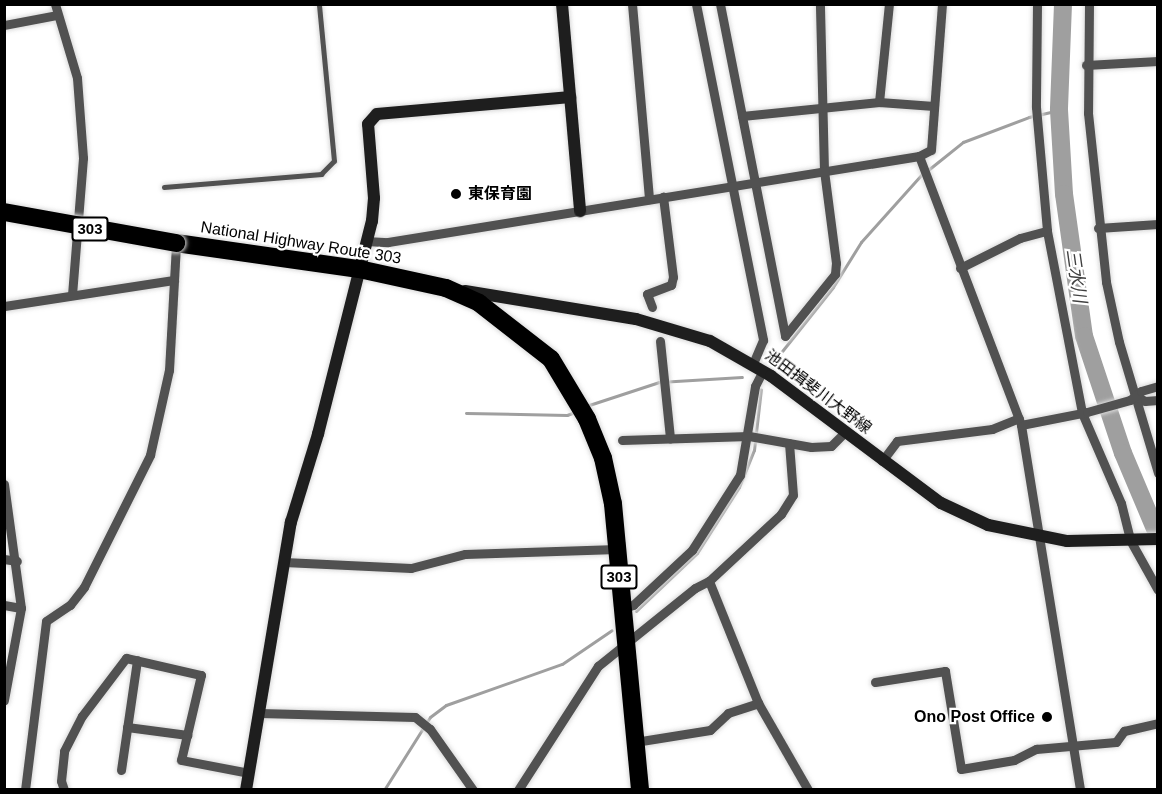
<!DOCTYPE html>
<html>
<head>
<meta charset="utf-8">
<style>
	body { margin:0 }
	#map { position:relative; width:1162px; height:794px; overflow:hidden; background:#fff; font-family:Helvetica,"Noto Sans JP",sans-serif }
	div>[style] { position:absolute }
	[style*='--x'] { left:calc(var(--x)*1px); top:calc(var(--y)*1px); width:calc(var(--w)*1px); rotate:calc(var(--a)*1deg) }
	.stream>* { height:3px; margin:-1.5px; padding:0 1.5px; transform-origin:1.5px; border-radius:1.5px; background:#9f9f9f }
	.river>* { height:18px; margin:-9px; padding:0 9px; transform-origin:9px; border-radius:9px; background:#9f9f9f }
	.roads { filter:drop-shadow(0 0 2px #dbdbdb) drop-shadow(0 0 2px #dbdbdb) }
	.lane>* { height:4.5px; margin:-2.25px; padding:0 2.25px; transform-origin:2.25px; border-radius:2.25px; background:#515151 }
	.street>* { height:9px; margin:-4.5px; padding:0 4.5px; transform-origin:4.5px; border-radius:4.5px; background:#515151 }
	.secondary>* { height:12px; margin:-6px; padding:0 6px; transform-origin:6px; border-radius:6px; background:#1e1e1e }
	.highway>* { height:18px; margin:-9px; padding:0 9px; transform-origin:9px; border-radius:9px; background:#000 }
	.bridges { filter:drop-shadow(0 0 2px #dbdbdb) drop-shadow(0 0 2px #dbdbdb) }
	.highway-bridge>* { height:18px; margin:-9px; padding:0 9px; transform-origin:9px; border-radius:9px; background:#000 }
	.dots>* { width:16px; height:16px; translate:-50% -50%; box-sizing:border-box; border:3px solid #fff; border-radius:50% }
	span { translate:-50% -50%; white-space:nowrap; text-align:center; line-height:1.15; -webkit-text-stroke:4.5px #fff; paint-order:stroke }
	.shield-label span { padding:2px 4px; background:#fff; border:2px solid; border-radius:4px; -webkit-text-stroke-width:0 }
	.shield-label { font-size:15px; color:#000; font-weight:700 }
	.poi-label { font-size:16px; color:#000; font-weight:700 }
	.left { translate:0 -50%; text-align:left }
	.right { translate:-100% -50%; text-align:right }
	.street-label { font-size:16px; color:#000 }
	.water-label { font-size:18px; color:#404040; font-style:italic }
	.frame { position:absolute; inset:0; border:6px solid #000; pointer-events:none }
</style>
</head>
<body>
<div id="map">
	<div class="stream">
		<i style="--x:928;--y:170;--w:45;--a:-38.7"></i>
		<i style="--x:963;--y:142;--w:71;--a:-20.7"></i>
		<i style="--x:1029;--y:117;--w:31;--a:-13"></i>
		<i style="--x:775;--y:360;--w:93;--a:-51.5"></i>
		<i style="--x:833;--y:287;--w:53;--a:-58.1"></i>
		<i style="--x:861;--y:242;--w:91;--a:-48.1"></i>
		<i style="--x:586;--y:406;--w:77;--a:-18.2"></i>
		<i style="--x:659;--y:382;--w:83;--a:-3.4"></i>
		<i style="--x:466;--y:413;--w:101;--a:1.1"></i>
		<i style="--x:567;--y:415;--w:9;--a:-21"></i>
		<i style="--x:636;--y:611;--w:84;--a:-43.6"></i>
		<i style="--x:697;--y:553;--w:78;--a:-57.5"></i>
		<i style="--x:739;--y:487;--w:40;--a:-68"></i>
		<i style="--x:754;--y:450;--w:61;--a:-83.5"></i>
		<i style="--x:384;--y:790;--w:86;--a:-57.8"></i>
		<i style="--x:430;--y:717;--w:20;--a:-37"></i>
		<i style="--x:446;--y:705;--w:123;--a:-19.5"></i>
		<i style="--x:562;--y:664;--w:60;--a:-34.2"></i>
	</div>
	<div class="river">
		<i style="--x:1063;--y:4;--w:106;--a:92.2"></i>
		<i style="--x:1059;--y:110;--w:84;--a:86.6"></i>
		<i style="--x:1064;--y:194;--w:143;--a:82"></i>
		<i style="--x:1084;--y:336;--w:123;--a:71.6"></i>
		<i style="--x:1123;--y:453;--w:90;--a:67.1"></i>
	</div>
	<div class="roads">
		<div class="lane">
			<i style="--x:164;--y:187;--w:158;--a:-4.7"></i>
			<i style="--x:321;--y:174;--w:18;--a:-45"></i>
			<i style="--x:334;--y:161;--w:158;--a:-95.5"></i>
		</div>
		<div class="street">
			<i style="--x:55;--y:4;--w:77;--a:73.4"></i>
			<i style="--x:77;--y:78;--w:80;--a:85.7"></i>
			<i style="--x:83;--y:158;--w:136;--a:94.6"></i>
			<i style="--x:632;--y:4;--w:196;--a:85"></i>
			<i style="--x:696;--y:4;--w:343;--a:78.7"></i>
			<i style="--x:763;--y:340;--w:25;--a:113"></i>
			<i style="--x:720;--y:4;--w:338;--a:78.9"></i>
			<i style="--x:785;--y:336;--w:80;--a:-51.1"></i>
			<i style="--x:835;--y:274;--w:11;--a:-85"></i>
			<i style="--x:836;--y:263;--w:93;--a:-97.4"></i>
			<i style="--x:824;--y:171;--w:167;--a:-91.4"></i>
			<i style="--x:1037;--y:4;--w:103;--a:90.6"></i>
			<i style="--x:1036;--y:107;--w:124;--a:84.9"></i>
			<i style="--x:1047;--y:231;--w:185;--a:79.1"></i>
			<i style="--x:1082;--y:413;--w:98;--a:66.6"></i>
			<i style="--x:1121;--y:503;--w:38;--a:76"></i>
			<i style="--x:1130;--y:540;--w:57;--a:60.8"></i>
			<i style="--x:1089;--y:4;--w:109;--a:90.5"></i>
			<i style="--x:1088;--y:113;--w:170;--a:83.9"></i>
			<i style="--x:1106;--y:282;--w:61;--a:77.8"></i>
			<i style="--x:1119;--y:342;--w:137;--a:73.4"></i>
			<i style="--x:4;--y:25;--w:54;--a:-10.7"></i>
			<i style="--x:1086;--y:65;--w:72;--a:-3.2"></i>
			<i style="--x:879;--y:102;--w:99;--a:-84.2"></i>
			<i style="--x:742;--y:116;--w:138;--a:-5.8"></i>
			<i style="--x:879;--y:102;--w:55;--a:4.2"></i>
			<i style="--x:919;--y:156;--w:288;--a:69.2"></i>
			<i style="--x:1021;--y:425;--w:370;--a:80.8"></i>
			<i style="--x:1098;--y:228;--w:60;--a:-3.8"></i>
			<i style="--x:366;--y:241;--w:22;--a:3"></i>
			<i style="--x:388;--y:242;--w:538;--a:-9.2"></i>
			<i style="--x:919;--y:156;--w:13;--a:-27"></i>
			<i style="--x:931;--y:150;--w:146;--a:-85.7"></i>
			<i style="--x:960;--y:268;--w:67;--a:-26.6"></i>
			<i style="--x:1020;--y:238;--w:28;--a:-15"></i>
			<i style="--x:4;--y:306;--w:172;--a:-8.7"></i>
			<i style="--x:652;--y:307;--w:14;--a:-111"></i>
			<i style="--x:647;--y:294;--w:26;--a:-21"></i>
			<i style="--x:671;--y:285;--w:8;--a:-76"></i>
			<i style="--x:673;--y:277;--w:81;--a:-97.1"></i>
			<i style="--x:660;--y:341;--w:98;--a:84.1"></i>
			<i style="--x:1136;--y:396;--w:10;--a:29"></i>
			<i style="--x:1145;--y:401;--w:13;--a:-4"></i>
			<i style="--x:1021;--y:425;--w:67;--a:-11.1"></i>
			<i style="--x:1087;--y:412;--w:45;--a:-15.6"></i>
			<i style="--x:1130;--y:400;--w:14;--a:-39"></i>
			<i style="--x:1141;--y:391;--w:18;--a:-16"></i>
			<i style="--x:622;--y:440;--w:127;--a:-1.8"></i>
			<i style="--x:749;--y:436;--w:63;--a:10.1"></i>
			<i style="--x:811;--y:447;--w:20;--a:-3"></i>
			<i style="--x:831;--y:446;--w:20;--a:-45"></i>
			<i style="--x:882;--y:461;--w:25;--a:-53"></i>
			<i style="--x:897;--y:441;--w:96;--a:-7.2"></i>
			<i style="--x:992;--y:429;--w:29;--a:-22"></i>
			<i style="--x:4;--y:484;--w:125;--a:82.2"></i>
			<i style="--x:21;--y:608;--w:94;--a:100.5"></i>
			<i style="--x:4;--y:559;--w:13;--a:9"></i>
			<i style="--x:284;--y:562;--w:127;--a:2.7"></i>
			<i style="--x:411;--y:568;--w:56;--a:-14.5"></i>
			<i style="--x:465;--y:554;--w:152;--a:-1.9"></i>
			<i style="--x:709;--y:581;--w:131;--a:68.1"></i>
			<i style="--x:758;--y:703;--w:100;--a:60.1"></i>
			<i style="--x:4;--y:605;--w:17;--a:10"></i>
			<i style="--x:622;--y:609;--w:12;--a:-20"></i>
			<i style="--x:633;--y:605;--w:81;--a:-43"></i>
			<i style="--x:692;--y:550;--w:89;--a:-57.4"></i>
			<i style="--x:740;--y:475;--w:90;--a:-80.4"></i>
			<i style="--x:755;--y:386;--w:18;--a:-63"></i>
			<i style="--x:875;--y:682;--w:71;--a:-8.9"></i>
			<i style="--x:945;--y:671;--w:99;--a:80.7"></i>
			<i style="--x:961;--y:769;--w:54;--a:-9.6"></i>
			<i style="--x:1014;--y:760;--w:25;--a:-27"></i>
			<i style="--x:1036;--y:749;--w:80;--a:-5"></i>
			<i style="--x:1116;--y:742;--w:14;--a:-54"></i>
			<i style="--x:1124;--y:731;--w:35;--a:-13"></i>
			<i style="--x:259;--y:713;--w:156;--a:1.5"></i>
			<i style="--x:415;--y:717;--w:19;--a:39"></i>
			<i style="--x:430;--y:729;--w:75;--a:54.8"></i>
			<i style="--x:127;--y:727;--w:61;--a:7.6"></i>
			<i style="--x:635;--y:742;--w:76;--a:-9.1"></i>
			<i style="--x:710;--y:730;--w:25;--a:-43"></i>
			<i style="--x:728;--y:713;--w:32;--a:-18"></i>
			<i style="--x:121;--y:770;--w:111;--a:-81.7"></i>
			<i style="--x:25;--y:790;--w:170;--a:-82.9"></i>
			<i style="--x:46;--y:621;--w:29;--a:-34"></i>
			<i style="--x:70;--y:605;--w:23;--a:-52"></i>
			<i style="--x:84;--y:587;--w:148;--a:-63.4"></i>
			<i style="--x:150;--y:455;--w:87;--a:-77.4"></i>
			<i style="--x:169;--y:370;--w:127;--a:-86.8"></i>
			<i style="--x:64;--y:790;--w:9;--a:-108"></i>
			<i style="--x:61;--y:781;--w:30;--a:-84"></i>
			<i style="--x:64;--y:751;--w:39;--a:-63"></i>
			<i style="--x:82;--y:716;--w:73;--a:-52.8"></i>
			<i style="--x:126;--y:658;--w:77;--a:12.8"></i>
			<i style="--x:201;--y:675;--w:87;--a:103.2"></i>
			<i style="--x:181;--y:760;--w:69;--a:10.8"></i>
			<i style="--x:518;--y:790;--w:148;--a:-57.2"></i>
			<i style="--x:598;--y:666;--w:124;--a:-38.8"></i>
			<i style="--x:695;--y:588;--w:16;--a:-27"></i>
			<i style="--x:709;--y:581;--w:98;--a:-42.9"></i>
			<i style="--x:781;--y:514;--w:22;--a:-58"></i>
			<i style="--x:793;--y:495;--w:52;--a:-94.4"></i>
		</div>
		<div class="secondary">
			<i style="--x:562;--y:4;--w:208;--a:85"></i>
			<i style="--x:465;--y:291;--w:173;--a:9.3"></i>
			<i style="--x:636;--y:319;--w:77;--a:16.6"></i>
			<i style="--x:710;--y:341;--w:70;--a:29.8"></i>
			<i style="--x:771;--y:376;--w:212;--a:36.8"></i>
			<i style="--x:941;--y:503;--w:52;--a:25.1"></i>
			<i style="--x:988;--y:525;--w:81;--a:11.4"></i>
			<i style="--x:1067;--y:541;--w:91;--a:-1.3"></i>
			<i style="--x:246;--y:790;--w:272;--a:-80.5"></i>
			<i style="--x:291;--y:522;--w:92;--a:-72.9"></i>
			<i style="--x:318;--y:434;--w:220;--a:-75.8"></i>
			<i style="--x:372;--y:221;--w:23;--a:-85"></i>
			<i style="--x:374;--y:198;--w:74;--a:-94.6"></i>
			<i style="--x:368;--y:124;--w:13;--a:-48"></i>
			<i style="--x:377;--y:114;--w:194;--a:-5"></i>
		</div>
		<div class="highway">
			<i style="--x:176;--y:243;--w:185;--a:8.1"></i>
			<i style="--x:359;--y:269;--w:89;--a:12.3"></i>
			<i style="--x:446;--y:288;--w:36;--a:24"></i>
			<i style="--x:479;--y:303;--w:91;--a:37.9"></i>
			<i style="--x:551;--y:359;--w:70;--a:59"></i>
			<i style="--x:587;--y:419;--w:42;--a:67.7"></i>
			<i style="--x:603;--y:458;--w:47;--a:77.7"></i>
			<i style="--x:613;--y:504;--w:287;--a:84.6"></i>
		</div>
	</div>
	<div class="bridges">
		<div class="highway-bridge">
			<i style="--x:4;--y:212;--w:175;--a:10.2"></i>
		</div>
	</div>
	<div class="dots">
		<i style="left:456px;top:194px;background:#000"></i>
		<i style="left:1047px;top:717px;background:#000"></i>
	</div>
	<div class="shield-label">
		<span style="left:90px;top:229px">303</span>
		<span style="left:619px;top:577px">303</span>
	</div>
	<div class="poi-label">
		<span class="left" style="left:468px;top:194px">東保育園</span>
		<span class="right" style="left:1035px;top:717px">Ono Post Office</span>
	</div>
	<div class="street-label">
		<span style="left:301px;top:243px;rotate:9deg">National Highway Route 303</span>
		<span style="left:818px;top:392px;rotate:37deg">池田揖斐川大野線</span>
	</div>
	<div class="water-label">
		<span style="left:1076px;top:276px;rotate:82deg">三水川</span>
	</div>
	<div class="frame"></div>
</div>
</body>
</html>
